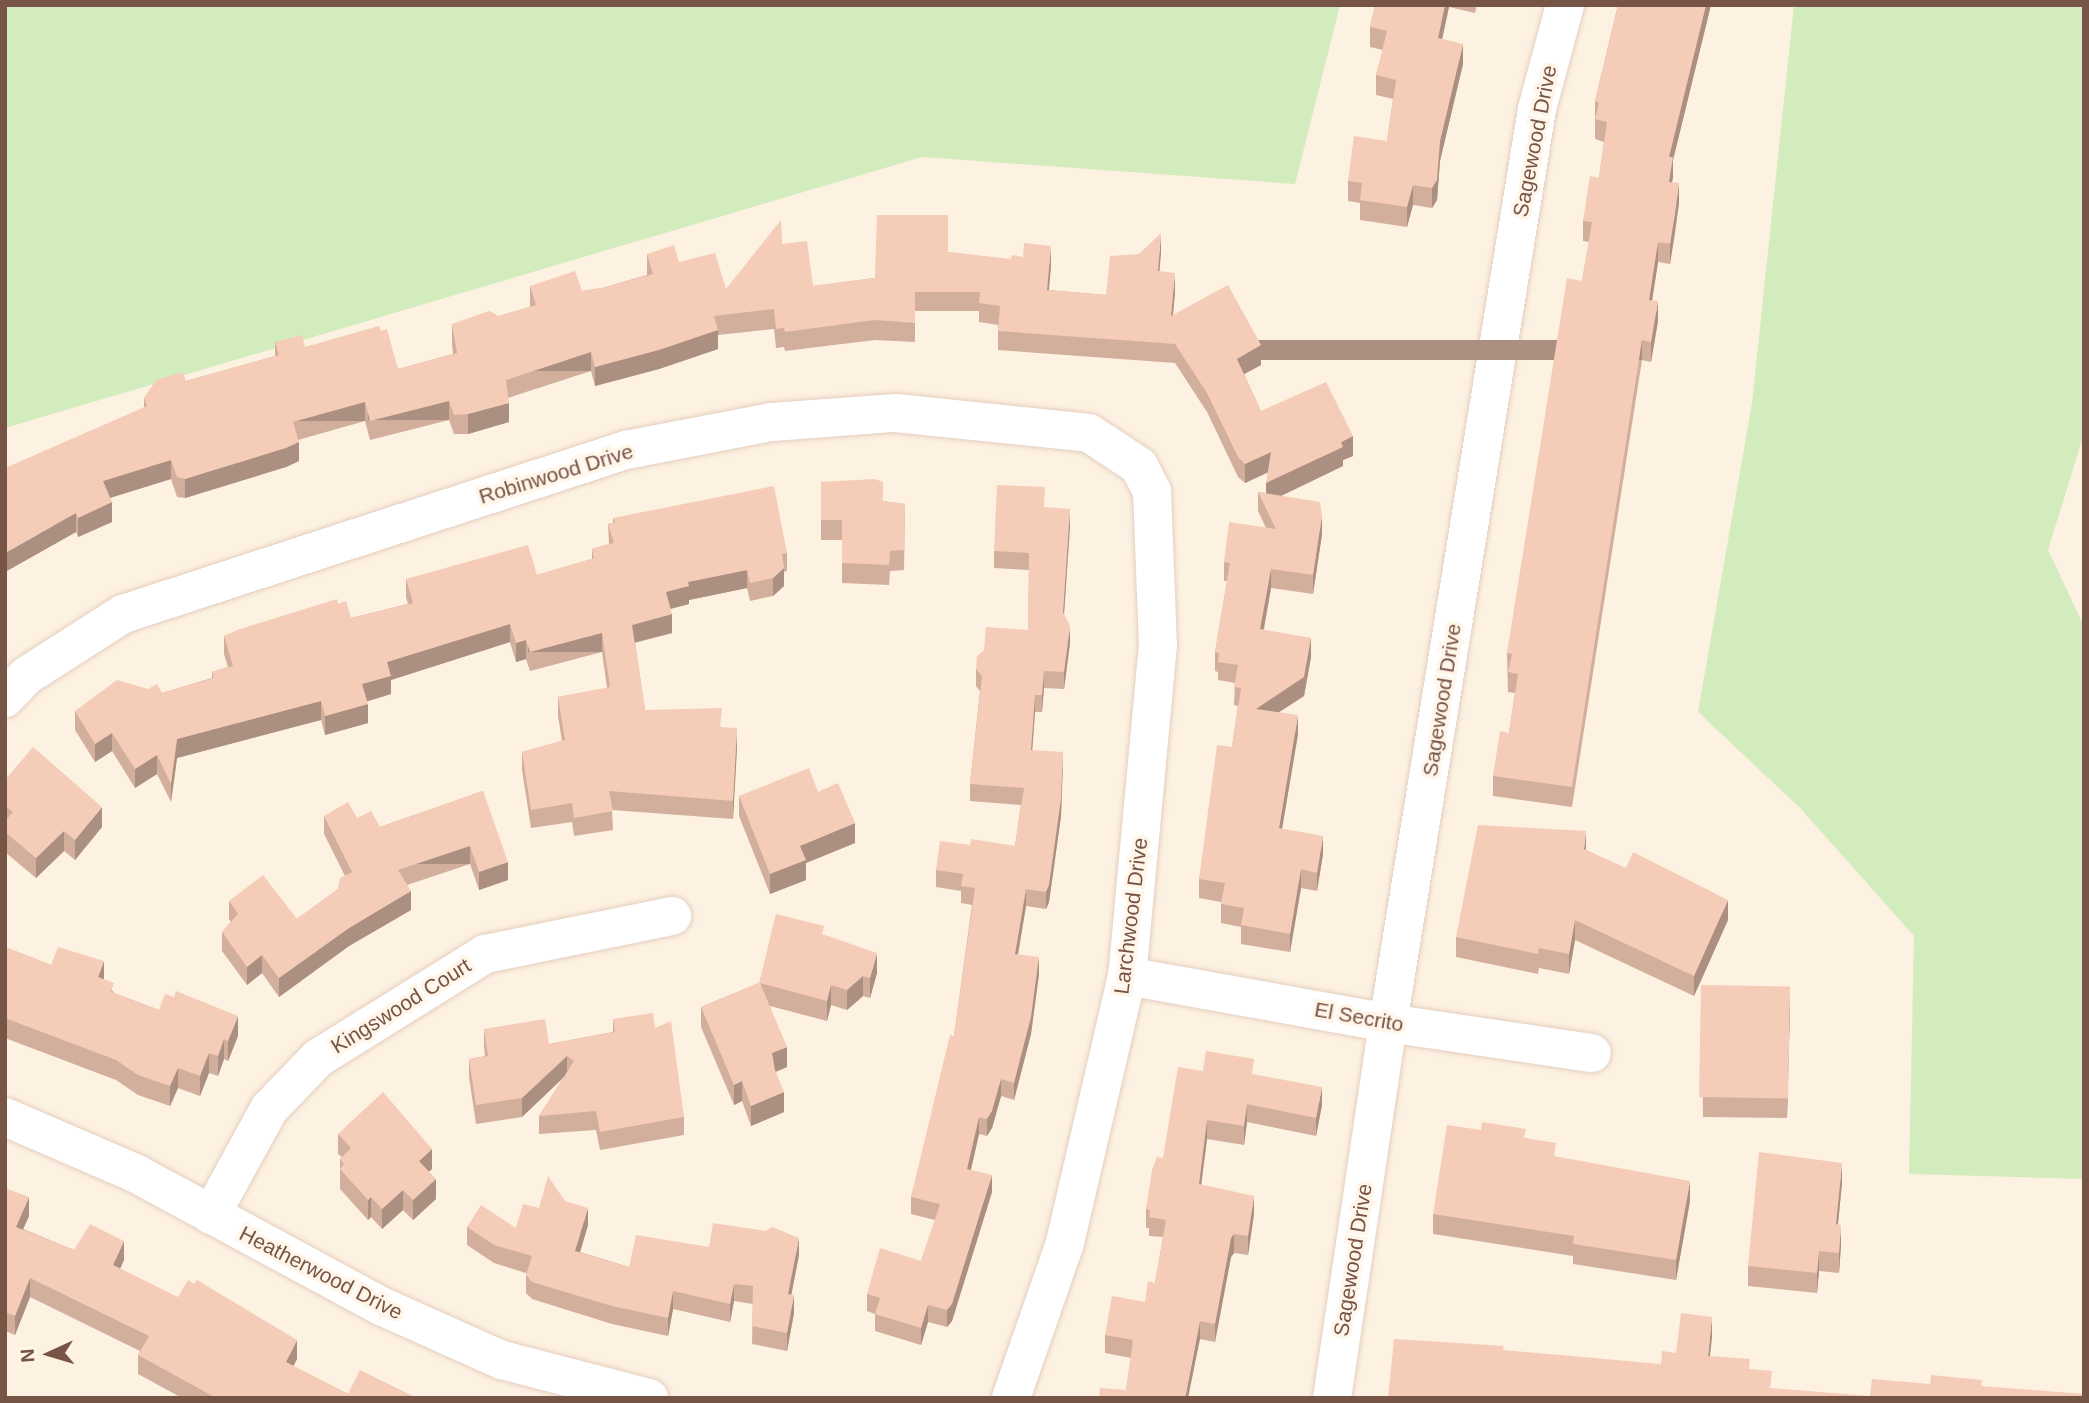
<!DOCTYPE html>
<html>
<head>
<meta charset="utf-8">
<style>
	body { margin:0 }
	#map { position:relative; width:2089px; height:1403px; overflow:hidden; background:#fdf1e1; font-family:Arial,sans-serif }
	div>[style] { position:absolute }
	[style*='--x'] { left:calc(var(--x)*1px); top:calc(var(--y)*1px); width:calc(var(--w)*1px); rotate:calc(var(--a)*1deg) }
	.green>* { inset:0; background:#d3ecbe }
	.roads { filter:drop-shadow(0 0 2px #e4cebf) drop-shadow(0 0 2px #e4cebf) }
	.street>* { height:38px; margin:-19px; padding:0 19px; transform-origin:19px; border-radius:19px; background:#fff }
	.secondary>* { height:38px; margin:-19px; padding:0 19px; transform-origin:19px; border-radius:19px; background:#fff }
	.wall>* { inset:0; background:#d2af9d }
	.shaded-wall>* { inset:0; background:#ab8f80; transform-origin:0 0 }
	.building>* { inset:0; background:#f4ccb7; transform-origin:0 0 }
	span { translate:-50% -50%; white-space:nowrap; text-align:center; line-height:1.15; -webkit-text-stroke:7px #fff5e8; paint-order:stroke }
	.street-label { font-size:21px; color:#765446 }
	.frame { position:absolute; inset:0; border:7px solid #765446; pointer-events:none }
	.north { position:absolute; left:14px; top:1319px; width:70px; height:70px; -webkit-text-stroke:5px #fff5e8; paint-order:stroke; rotate:266deg; font-size:19px; font-weight:700; line-height:28px; text-align:center; color:#765446 }
	.north::after { content:''; display:block; margin:auto; width:24px; height:32px; background:#765446; clip-path:polygon(50% 0,100% 100%,50% 72%,0 100%) }
</style>
</head>
<body>
<div id="map">
	<div class="green">
		<i style="clip-path:polygon(5px 5px,1340px 5px,1295px 184px,922px 157px,5px 428px)"></i>
		<i style="clip-path:polygon(1794px 5px,2084px 5px,2084px 434px,2048px 550px,2084px 626px,2084px 1179px,1909px 1174px,1914px 936px,1800px 808px,1698px 712px,1752px 403px)"></i>
	</div>
	<div class="roads">
		<div class="street">
			<i style="--x:5;--y:698;--w:30;--a:-46"></i>
			<i style="--x:26;--y:676;--w:115;--a:-32.6"></i>
			<i style="--x:123;--y:614;--w:529;--a:-18.06"></i>
			<i style="--x:626;--y:450;--w:149;--a:-10.9"></i>
			<i style="--x:772;--y:422;--w:124;--a:-4.2"></i>
			<i style="--x:896;--y:413;--w:194;--a:5.9"></i>
			<i style="--x:1089;--y:433;--w:60;--a:33.4"></i>
			<i style="--x:1139;--y:466;--w:28;--a:63"></i>
			<i style="--x:1152;--y:491;--w:153;--a:87.8"></i>
			<i style="--x:1158;--y:644;--w:333;--a:95.3"></i>
			<i style="--x:1127;--y:976;--w:274;--a:103.1"></i>
			<i style="--x:1065;--y:1243;--w:164;--a:109.2"></i>
			<i style="--x:1127;--y:976;--w:265;--a:10.2"></i>
			<i style="--x:1388;--y:1023;--w:206;--a:8.4"></i>
			<i style="--x:1388;--y:1023;--w:926;--a:-80.74"></i>
			<i style="--x:1537;--y:109;--w:108;--a:-74.9"></i>
			<i style="--x:5;--y:1117;--w:142;--a:23.3"></i>
			<i style="--x:135;--y:1173;--w:280;--a:28.4"></i>
			<i style="--x:381;--y:1306;--w:133;--a:24.1"></i>
			<i style="--x:502;--y:1360;--w:152;--a:14.5"></i>
			<i style="--x:211;--y:1215;--w:121;--a:-61.3"></i>
			<i style="--x:269;--y:1109;--w:71;--a:-46.1"></i>
			<i style="--x:318;--y:1058;--w:197;--a:-31.9"></i>
			<i style="--x:485;--y:954;--w:191;--a:-11.5"></i>
		</div>
		<div class="secondary">
			<i style="--x:1332;--y:1398;--w:379;--a:-81.5"></i>
		</div>
	</div>
	<div class="wall">
		<i style="clip-path:polygon(1375px 5px,1477px 5px,1475px 13px,1449px 7px,1442px 39px,1463px 64px,1440px 161px,1437px 200px,1432px 208px,1413px 205px,1407px 227px,1360px 220px,1360px 203px,1348px 201px,1348px 181px,1387px 141px,1393px 99px,1376px 95px,1376px 75px,1383px 50px,1370px 47px,1370px 27px)"></i>
		<i style="clip-path:polygon(1618px 5px,1711px 5px,1673px 160px,1672px 182px,1679px 203px,1675px 234px,1670px 264px,1658px 262px,1652px 301px,1658px 321px,1651px 362px,1642px 360px,1572px 807px,1493px 796px,1493px 776px,1509px 733px,1515px 693px,1508px 692px,1507px 653px,1582px 281px,1589px 242px,1583px 241px,1583px 221px,1599px 178px,1604px 142px,1595px 139px,1595px 101px)"></i>
		<i style="clip-path:polygon(782px 244px,813px 286px,875px 278px,948px 252px,1051px 265px,1049px 290px,1106px 295px,1161px 252px,1159px 271px,1175px 292px,1173px 315px,1261px 365px,1244px 374px,1261px 411px,1353px 456px,1343px 460px,1343px 466px,1281px 496px,1322px 534px,1313px 594px,1271px 588px,1264px 630px,1311px 657px,1304px 696px,1279px 712px,1298px 734px,1282px 829px,1323px 854px,1317px 891px,1301px 888px,1290px 952px,1241px 944px,1241px 927px,1221px 923px,1221px 902px,1199px 898px,1199px 879px,1232px 747px,1238px 706px,1234px 705px,1235px 683px,1218px 680px,1218px 672px,1215px 671px,1215px 652px,1227px 581px,1224px 581px,1224px 562px,1266px 528px,1258px 511px,1258px 492px,1266px 493px,1268px 472px,1245px 483px,1238px 477px,1207px 412px,1175px 363px,998px 350px,998px 325px,979px 322px,979px 311px,915px 311px,915px 342px,875px 340px,785px 351px,784px 347px,776px 348px,774px 329px,718px 335px,718px 349px,659px 369px,595px 386px,591px 371px,508px 398px,509px 422px,468px 434px,454px 434px,449px 420px,370px 440px,365px 421px,298px 440px,299px 461px,286px 467px,185px 498px,177px 497px,171px 479px,110px 498px,112px 522px,78px 537px,76px 532px,5px 572px,144px 407px,144px 398px,186px 381px,275px 356px,275px 342px,305px 347px,381px 331px,398px 369px,453px 354px,452px 343px,452px 324px,499px 316px,530px 307px,530px 286px,582px 291px,602px 288px,647px 275px,647px 254px,679px 262px,726px 289px)"></i>
		<i style="clip-path:polygon(821px 482px,883px 501px,905px 504px,904px 570px,890px 571px,889px 585px,842px 583px,842px 540px,821px 540px)"></i>
		<i style="clip-path:polygon(1045px 507px,1070px 526px,1064px 614px,1070px 643px,1064px 689px,1044px 688px,1042px 712px,1035px 712px,1032px 750px,1063px 769px,1061px 816px,1049px 902px,1046px 909px,1026px 906px,1018px 955px,1039px 974px,1031px 1034px,1014px 1100px,1001px 1096px,992px 1128px,987px 1136px,979px 1134px,971px 1170px,992px 1192px,952px 1321px,947px 1327px,928px 1322px,921px 1345px,875px 1331px,875px 1314px,867px 1311px,867px 1294px,921px 1261px,935px 1220px,911px 1214px,911px 1197px,954px 1036px,972px 905px,961px 903px,961px 891px,936px 887px,936px 870px,970px 845px,1015px 846px,1021px 805px,970px 801px,970px 784px,980px 691px,976px 686px,976px 669px,1028px 630px,1029px 570px,994px 568px,994px 551px)"></i>
		<i style="clip-path:polygon(613px 518px,787px 553px,787px 571px,784px 572px,784px 586px,773px 596px,750px 601px,747px 588px,689px 600px,689px 604px,670px 609px,672px 633px,635px 643px,645px 710px,722px 727px,737px 747px,733px 819px,612px 810px,613px 830px,574px 836px,572px 822px,531px 828px,522px 770px,522px 752px,562px 741px,558px 716px,558px 697px,607px 688px,602px 652px,530px 671px,526px 659px,516px 662px,510px 642px,391px 680px,391px 694px,367px 701px,368px 723px,325px 735px,321px 720px,177px 758px,171px 802px,157px 774px,135px 788px,112px 751px,95px 762px,75px 730px,75px 711px,162px 693px,212px 678px,212px 672px,228px 667px,224px 654px,224px 636px,338px 604px,351px 618px,408px 604px,406px 597px,406px 579px,537px 575px,592px 559px,592px 549px,609px 544px,608px 524px,613px 523px)"></i>
		<i style="clip-path:polygon(5px 780px,102px 827px,75px 860px,64px 851px,36px 878px,5px 852px)"></i>
		<i style="clip-path:polygon(483px 791px,508px 880px,479px 890px,470px 864px,407px 885px,411px 910px,349px 946px,279px 997px,262px 973px,247px 985px,222px 951px,222px 932px,231px 922px,229px 919px,229px 901px,297px 919px,338px 889px,345px 876px,324px 834px,324px 816px,357px 818px,380px 827px)"></i>
		<i style="clip-path:polygon(818px 792px,855px 843px,806px 863px,806px 880px,770px 894px,739px 816px,739px 796px)"></i>
		<i style="clip-path:polygon(1586px 850px,1728px 920px,1694px 996px,1575px 940px,1569px 974px,1539px 968px,1538px 974px,1456px 957px,1456px 937px)"></i>
		<i style="clip-path:polygon(824px 935px,877px 973px,870px 998px,863px 996px,847px 1010px,831px 1005px,827px 1021px,770px 1006px,787px 1067px,776px 1072px,784px 1112px,751px 1126px,742px 1101px,734px 1105px,701px 1027px,701px 1007px,759px 983px)"></i>
		<i style="clip-path:polygon(5px 947px,51px 965px,104px 979px,114px 993px,159px 1010px,238px 1036px,228px 1061px,224px 1059px,218px 1076px,209px 1073px,200px 1096px,178px 1088px,170px 1106px,138px 1095px,116px 1080px,5px 1038px)"></i>
		<i style="clip-path:polygon(1701px 985px,1790px 1007px,1787px 1118px,1703px 1117px)"></i>
		<i style="clip-path:polygon(613px 1019px,655px 1028px,684px 1117px,684px 1135px,600px 1150px,596px 1130px,539px 1134px,539px 1116px,564px 1077px,522px 1117px,476px 1124px,469px 1077px,469px 1059px,485px 1056px,484px 1047px,484px 1029px,549px 1044px,613px 1032px)"></i>
		<i style="clip-path:polygon(1203px 1071px,1254px 1075px,1322px 1105px,1316px 1136px,1247px 1122px,1244px 1145px,1207px 1139px,1201px 1185px,1254px 1214px,1248px 1255px,1234px 1253px,1231px 1257px,1215px 1342px,1200px 1339px,1126px 1390px,1131px 1358px,1105px 1353px,1105px 1335px,1145px 1302px,1155px 1283px,1163px 1237px,1149px 1236px,1149px 1228px,1146px 1228px,1146px 1209px,1163px 1158px)"></i>
		<i style="clip-path:polygon(338px 1134px,432px 1169px,429px 1171px,436px 1199px,413px 1220px,403px 1210px,382px 1229px,371px 1217px,368px 1220px,340px 1189px,340px 1159px,342px 1157px,338px 1154px)"></i>
		<i style="clip-path:polygon(1526px 1138px,1556px 1157px,1690px 1201px,1676px 1280px,1573px 1264px,1573px 1256px,1433px 1234px,1433px 1214px)"></i>
		<i style="clip-path:polygon(1842px 1183px,1838px 1224px,1841px 1245px,1839px 1273px,1819px 1271px,1817px 1293px,1748px 1286px,1748px 1266px)"></i>
		<i style="clip-path:polygon(5px 1188px,29px 1216px,23px 1229px,74px 1250px,124px 1260px,120px 1269px,297px 1359px,293px 1366px,348px 1394px,417px 1398px,182px 1398px,138px 1374px,138px 1355px,140px 1351px,30px 1297px,15px 1335px,5px 1331px)"></i>
		<i style="clip-path:polygon(565px 1201px,588px 1225px,580px 1252px,629px 1267px,709px 1247px,799px 1255px,791px 1295px,794px 1313px,787px 1351px,752px 1344px,753px 1304px,734px 1301px,730px 1322px,673px 1309px,668px 1336px,612px 1324px,532px 1299px,526px 1293px,526px 1273px,494px 1263px,467px 1245px,467px 1227px,516px 1228px,539px 1208px)"></i>
	</div>
	<div class="shaded-wall">
		<i style="clip-path:polygon(1445px 5px,1449px 5px,1449px 7px,1438px 58px,1438px 38px)"></i>
		<i style="clip-path:polygon(1706px 5px,1711px 5px,1673px 160px,1673px 177px,1669px 202px,1669px 157px)"></i>
		<i style="clip-path:polygon(1463px 44px,1463px 64px,1440px 161px,1437px 200px,1432px 208px,1432px 188px,1440px 141px)"></i>
		<i style="clip-path:polygon(1679px 183px,1679px 203px,1670px 264px,1670px 244px)"></i>
		<i style="clip-path:polygon(1413px 185px,1413px 205px,1407px 227px,1407px 207px)"></i>
		<i style="clip-path:polygon(1161px 233px,1161px 252px,1158px 290px,1158px 271px)"></i>
		<i style="clip-path:polygon(1658px 242px,1658px 262px,1649px 320px,1649px 300px)"></i>
		<i style="clip-path:polygon(1051px 246px,1051px 265px,1047px 309px,1047px 290px)"></i>
		<i style="clip-path:polygon(1175px 273px,1175px 292px,1171px 335px,1171px 316px)"></i>
		<i style="clip-path:polygon(1658px 301px,1658px 321px,1651px 362px,1651px 342px)"></i>
		<i style="clip-path:polygon(718px 330px,718px 349px,659px 369px,595px 386px,595px 367px)"></i>
		<i style="left:1642px;top:340px;width:20px;height:452px;rotate:90deg"></i>
		<i style="clip-path:polygon(1261px 345px,1261px 365px,1237px 378px,1237px 359px)"></i>
		<i style="left:591px;top:352px;width:19px;height:89px;rotate:90deg"></i>
		<i style="left:449px;top:401px;width:19px;height:81px;rotate:90deg"></i>
		<i style="left:365px;top:402px;width:19px;height:75px;rotate:90deg"></i>
		<i style="clip-path:polygon(509px 403px,509px 422px,468px 434px,468px 414px)"></i>
		<i style="clip-path:polygon(1353px 436px,1353px 456px,1343px 460px,1343px 466px,1266px 503px,1266px 483px,1341px 442px)"></i>
		<i style="clip-path:polygon(299px 442px,299px 461px,286px 467px,185px 498px,185px 479px)"></i>
		<i style="clip-path:polygon(1271px 452px,1271px 471px,1245px 483px,1245px 464px)"></i>
		<i style="clip-path:polygon(171px 460px,171px 479px,103px 500px,103px 481px)"></i>
		<i style="clip-path:polygon(112px 502px,112px 522px,78px 537px,78px 518px)"></i>
		<i style="clip-path:polygon(1070px 509px,1070px 526px,1063px 629px,1063px 612px)"></i>
		<i style="clip-path:polygon(76px 513px,76px 532px,5px 572px,5px 553px)"></i>
		<i style="clip-path:polygon(1322px 515px,1322px 534px,1313px 594px,1313px 575px)"></i>
		<i style="clip-path:polygon(784px 568px,784px 586px,773px 596px,773px 578px)"></i>
		<i style="clip-path:polygon(1271px 569px,1271px 588px,1260px 648px,1260px 629px)"></i>
		<i style="clip-path:polygon(747px 570px,747px 588px,689px 600px,689px 604px,666px 610px,666px 592px,688px 582px)"></i>
		<i style="clip-path:polygon(672px 614px,672px 633px,632px 643px,632px 625px)"></i>
		<i style="clip-path:polygon(510px 624px,510px 642px,391px 680px,391px 694px,362px 703px,362px 684px,387px 662px)"></i>
		<i style="clip-path:polygon(1070px 626px,1070px 643px,1064px 689px,1064px 672px)"></i>
		<i style="left:602px;top:633px;width:19px;height:74px;rotate:90deg"></i>
		<i style="clip-path:polygon(1311px 638px,1311px 657px,1304px 696px,1256px 727px,1256px 709px)"></i>
		<i style="clip-path:polygon(526px 640px,526px 659px,516px 662px,516px 643px)"></i>
		<i style="clip-path:polygon(1044px 671px,1044px 688px,1042px 712px,1042px 695px)"></i>
		<i style="clip-path:polygon(1035px 695px,1035px 712px,1031px 767px,1031px 750px)"></i>
		<i style="clip-path:polygon(321px 701px,321px 720px,177px 758px,171px 802px,171px 784px,177px 739px)"></i>
		<i style="clip-path:polygon(368px 704px,368px 723px,325px 735px,325px 716px)"></i>
		<i style="clip-path:polygon(1298px 715px,1298px 734px,1279px 847px,1279px 828px)"></i>
		<i style="clip-path:polygon(737px 728px,737px 747px,733px 819px,733px 801px)"></i>
		<i style="clip-path:polygon(112px 733px,112px 751px,95px 762px,95px 744px)"></i>
		<i style="clip-path:polygon(1063px 752px,1061px 816px,1049px 902px,1046px 909px,1046px 892px)"></i>
		<i style="clip-path:polygon(157px 755px,157px 774px,135px 788px,135px 769px)"></i>
		<i style="clip-path:polygon(102px 807px,102px 827px,75px 860px,75px 840px)"></i>
		<i style="clip-path:polygon(855px 823px,855px 843px,806px 863px,806px 880px,770px 894px,770px 874px,800px 846px)"></i>
		<i style="clip-path:polygon(64px 831px,64px 851px,36px 878px,36px 858px)"></i>
		<i style="clip-path:polygon(1586px 831px,1586px 851px,1584px 849px)"></i>
		<i style="clip-path:polygon(1323px 836px,1323px 854px,1317px 891px,1317px 873px)"></i>
		<i style="left:470px;top:846px;width:18px;height:76px;rotate:90deg"></i>
		<i style="clip-path:polygon(508px 862px,508px 880px,479px 890px,479px 872px)"></i>
		<i style="clip-path:polygon(1301px 869px,1301px 888px,1290px 952px,1290px 934px)"></i>
		<i style="clip-path:polygon(1026px 889px,1026px 906px,1015px 971px,1015px 954px)"></i>
		<i style="clip-path:polygon(411px 891px,411px 910px,349px 946px,279px 997px,279px 978px,349px 928px)"></i>
		<i style="clip-path:polygon(1728px 900px,1728px 920px,1694px 996px,1694px 976px)"></i>
		<i style="clip-path:polygon(1575px 920px,1575px 940px,1569px 974px,1569px 954px)"></i>
		<i style="clip-path:polygon(877px 953px,877px 973px,870px 998px,870px 978px)"></i>
		<i style="clip-path:polygon(262px 955px,262px 973px,247px 985px,247px 967px)"></i>
		<i style="clip-path:polygon(1039px 957px,1039px 974px,1031px 1034px,1014px 1100px,1014px 1083px)"></i>
		<i style="clip-path:polygon(104px 961px,104px 981px,98px 977px)"></i>
		<i style="clip-path:polygon(863px 976px,863px 996px,847px 1010px,847px 990px)"></i>
		<i style="clip-path:polygon(831px 985px,831px 1005px,827px 1021px,827px 1001px)"></i>
		<i style="clip-path:polygon(1790px 987px,1790px 1007px,1787px 1118px,1787px 1098px)"></i>
		<i style="clip-path:polygon(238px 1016px,238px 1036px,228px 1061px,228px 1041px)"></i>
		<i style="clip-path:polygon(224px 1039px,224px 1059px,218px 1076px,218px 1056px)"></i>
		<i style="clip-path:polygon(787px 1047px,787px 1067px,772px 1073px,772px 1053px)"></i>
		<i style="clip-path:polygon(209px 1053px,209px 1073px,200px 1096px,200px 1076px)"></i>
		<i style="clip-path:polygon(567px 1056px,567px 1074px,522px 1117px,522px 1098px)"></i>
		<i style="clip-path:polygon(178px 1068px,178px 1088px,170px 1106px,170px 1086px)"></i>
		<i style="clip-path:polygon(1001px 1079px,1001px 1096px,992px 1128px,987px 1136px,987px 1119px)"></i>
		<i style="clip-path:polygon(742px 1081px,742px 1101px,734px 1105px,734px 1085px)"></i>
		<i style="clip-path:polygon(1322px 1087px,1322px 1105px,1316px 1136px,1316px 1118px)"></i>
		<i style="clip-path:polygon(784px 1092px,784px 1112px,751px 1126px,751px 1106px)"></i>
		<i style="clip-path:polygon(1247px 1104px,1247px 1122px,1244px 1145px,1244px 1126px)"></i>
		<i style="clip-path:polygon(979px 1117px,979px 1134px,967px 1186px,967px 1169px)"></i>
		<i style="clip-path:polygon(1207px 1120px,1207px 1139px,1199px 1202px,1199px 1184px)"></i>
		<i style="clip-path:polygon(432px 1149px,432px 1169px,419px 1181px,419px 1161px)"></i>
		<i style="clip-path:polygon(1842px 1163px,1842px 1183px,1836px 1244px,1836px 1224px)"></i>
		<i style="clip-path:polygon(992px 1175px,992px 1192px,952px 1321px,947px 1327px,947px 1310px)"></i>
		<i style="clip-path:polygon(436px 1179px,436px 1199px,413px 1220px,413px 1200px)"></i>
		<i style="clip-path:polygon(1690px 1181px,1690px 1201px,1676px 1280px,1676px 1260px)"></i>
		<i style="clip-path:polygon(403px 1190px,403px 1210px,382px 1229px,382px 1209px)"></i>
		<i style="clip-path:polygon(1254px 1196px,1254px 1214px,1248px 1255px,1248px 1236px)"></i>
		<i style="clip-path:polygon(29px 1197px,29px 1216px,16px 1245px,16px 1227px)"></i>
		<i style="clip-path:polygon(371px 1197px,371px 1217px,368px 1220px,368px 1200px)"></i>
		<i style="clip-path:polygon(588px 1208px,588px 1225px,575px 1269px,575px 1251px)"></i>
		<i style="clip-path:polygon(1841px 1225px,1841px 1245px,1839px 1273px,1839px 1253px)"></i>
		<i style="clip-path:polygon(1234px 1234px,1234px 1253px,1231px 1257px,1215px 1342px,1215px 1324px,1231px 1238px)"></i>
		<i style="clip-path:polygon(799px 1238px,799px 1255px,788px 1312px,788px 1294px)"></i>
		<i style="clip-path:polygon(124px 1241px,124px 1260px,113px 1284px,113px 1265px)"></i>
		<i style="clip-path:polygon(1819px 1251px,1819px 1271px,1817px 1293px,1817px 1273px)"></i>
		<i style="clip-path:polygon(30px 1278px,30px 1297px,15px 1335px,15px 1316px)"></i>
		<i style="clip-path:polygon(734px 1284px,734px 1301px,730px 1322px,730px 1304px)"></i>
		<i style="clip-path:polygon(673px 1291px,673px 1309px,668px 1336px,668px 1318px)"></i>
		<i style="clip-path:polygon(794px 1295px,794px 1313px,787px 1351px,787px 1333px)"></i>
		<i style="clip-path:polygon(928px 1305px,928px 1322px,921px 1345px,921px 1328px)"></i>
		<i style="clip-path:polygon(1712px 1317px,1712px 1337px,1708px 1375px,1708px 1356px)"></i>
		<i style="clip-path:polygon(1200px 1321px,1200px 1339px,1188px 1398px,1185px 1398px)"></i>
		<i style="clip-path:polygon(297px 1340px,297px 1359px,286px 1381px,286px 1362px)"></i>
	</div>
	<div class="building">
		<i style="clip-path:polygon(1375px 5px,1445px 5px,1438px 38px,1463px 44px,1440px 141px,1437px 180px,1432px 188px,1413px 185px,1407px 207px,1360px 200px,1362px 183px,1348px 181px,1354px 136px,1387px 141px,1396px 80px,1376px 75px,1387px 31px,1370px 27px)"></i>
		<i style="clip-path:polygon(1618px 5px,1706px 5px,1669px 157px,1673px 157px,1669px 182px,1679px 183px,1675px 214px,1670px 244px,1658px 242px,1649px 300px,1658px 301px,1651px 342px,1642px 340px,1572px 787px,1493px 776px,1500px 731px,1509px 733px,1518px 674px,1508px 672px,1512px 654px,1507px 653px,1567px 278px,1582px 281px,1592px 222px,1583px 221px,1590px 176px,1599px 178px,1607px 122px,1595px 119px,1599px 103px,1595px 101px)"></i>
		<i style="clip-path:polygon(877px 215px,948px 215px,948px 252px,1011px 259px,1012px 255px,1023px 257px,1024px 243px,1051px 246px,1047px 290px,1106px 295px,1110px 256px,1139px 254px,1161px 233px,1158px 271px,1175px 273px,1171px 316px,1228px 285px,1261px 345px,1237px 359px,1261px 411px,1326px 382px,1353px 436px,1341px 442px,1343px 447px,1266px 483px,1271px 452px,1245px 464px,1238px 457px,1207px 393px,1175px 344px,998px 331px,1000px 306px,979px 303px,980px 292px,915px 292px,915px 323px,875px 320px,785px 332px,784px 328px,776px 329px,774px 309px,714px 316px,718px 330px,659px 350px,595px 367px,591px 352px,506px 380px,509px 403px,468px 414px,454px 415px,449px 401px,370px 421px,365px 402px,293px 422px,299px 442px,286px 448px,185px 479px,177px 477px,171px 460px,103px 481px,112px 502px,78px 518px,76px 513px,5px 553px,5px 468px,147px 406px,144px 398px,156px 380px,183px 372px,186px 381px,279px 355px,275px 342px,302px 335px,305px 347px,379px 326px,381px 331px,387px 329px,398px 369px,457px 353px,452px 324px,489px 311px,499px 316px,536px 305px,530px 286px,575px 271px,582px 291px,602px 288px,653px 274px,647px 254px,674px 245px,679px 262px,715px 253px,726px 289px,781px 220px,782px 244px,807px 241px,813px 286px,875px 278px)"></i>
		<i style="clip-path:polygon(875px 479px,883px 482px,883px 501px,905px 504px,904px 550px,890px 551px,889px 565px,842px 563px,842px 520px,821px 520px,821px 482px)"></i>
		<i style="clip-path:polygon(997px 485px,1045px 487px,1044px 507px,1070px 509px,1063px 612px,1070px 626px,1064px 672px,1044px 671px,1042px 695px,1035px 695px,1031px 750px,1063px 752px,1061px 799px,1049px 885px,1046px 892px,1026px 889px,1015px 954px,1039px 957px,1031px 1017px,1014px 1083px,1001px 1079px,992px 1111px,987px 1119px,979px 1117px,967px 1169px,992px 1175px,952px 1304px,947px 1310px,928px 1305px,921px 1328px,875px 1314px,880px 1298px,867px 1294px,880px 1248px,921px 1261px,940px 1204px,911px 1197px,950px 1035px,954px 1036px,975px 888px,961px 886px,963px 874px,936px 870px,940px 841px,970px 845px,971px 839px,1015px 846px,1024px 788px,970px 784px,982px 676px,976px 669px,977px 656px,984px 650px,986px 627px,1028px 630px,1029px 553px,994px 551px)"></i>
		<i style="clip-path:polygon(774px 486px,787px 553px,782px 554px,784px 568px,773px 578px,750px 583px,747px 570px,688px 582px,689px 586px,666px 592px,672px 614px,632px 625px,645px 710px,722px 708px,720px 727px,737px 728px,733px 801px,609px 791px,613px 811px,574px 818px,572px 803px,531px 810px,522px 752px,565px 740px,558px 697px,610px 687px,602px 633px,530px 652px,526px 640px,516px 643px,510px 624px,387px 662px,391px 676px,362px 684px,368px 704px,325px 716px,321px 701px,177px 739px,171px 784px,157px 755px,135px 769px,112px 733px,95px 744px,75px 711px,117px 680px,148px 689px,157px 684px,162px 693px,214px 678px,212px 672px,233px 666px,224px 636px,237px 630px,337px 599px,338px 604px,346px 601px,351px 618px,413px 603px,406px 579px,528px 545px,537px 575px,594px 558px,592px 549px,614px 543px,608px 524px,615px 522px,613px 518px)"></i>
		<i style="clip-path:polygon(1258px 492px,1320px 502px,1322px 515px,1313px 575px,1271px 569px,1260px 629px,1311px 638px,1304px 677px,1256px 709px,1298px 715px,1279px 828px,1323px 836px,1317px 873px,1301px 869px,1290px 934px,1241px 925px,1244px 908px,1221px 904px,1225px 883px,1199px 879px,1217px 745px,1232px 747px,1241px 688px,1234px 687px,1238px 665px,1218px 662px,1219px 653px,1215px 652px,1230px 563px,1224px 562px,1229px 522px,1276px 529px)"></i>
		<i style="clip-path:polygon(33px 747px,102px 807px,75px 840px,64px 831px,36px 858px,5px 832px,5px 821px,13px 812px,5px 806px,5px 780px)"></i>
		<i style="clip-path:polygon(809px 768px,818px 792px,838px 783px,855px 823px,800px 846px,806px 860px,770px 874px,739px 796px)"></i>
		<i style="clip-path:polygon(483px 791px,508px 862px,479px 872px,470px 846px,398px 870px,411px 891px,349px 928px,279px 978px,262px 955px,247px 967px,222px 932px,238px 914px,229px 901px,263px 875px,297px 919px,338px 889px,340px 878px,352px 872px,324px 816px,348px 802px,357px 818px,371px 811px,380px 827px)"></i>
		<i style="clip-path:polygon(1478px 825px,1586px 831px,1584px 849px,1626px 868px,1633px 852px,1728px 900px,1694px 976px,1575px 920px,1569px 954px,1539px 948px,1538px 954px,1456px 937px)"></i>
		<i style="clip-path:polygon(776px 914px,824px 926px,822px 934px,877px 953px,870px 978px,863px 976px,847px 990px,831px 985px,827px 1001px,760px 983px,787px 1047px,772px 1053px,775px 1070px,784px 1092px,751px 1106px,742px 1081px,734px 1085px,701px 1007px,759px 983px)"></i>
		<i style="clip-path:polygon(5px 947px,51px 965px,58px 947px,104px 961px,98px 977px,114px 983px,111px 992px,159px 1010px,165px 994px,174px 997px,176px 991px,238px 1016px,228px 1041px,224px 1039px,218px 1056px,209px 1053px,200px 1076px,178px 1068px,170px 1086px,138px 1075px,116px 1060px,5px 1018px)"></i>
		<i style="left:1701px;top:985px;width:89px;height:112px;rotate:1deg"></i>
		<i style="clip-path:polygon(653px 1013px,655px 1028px,671px 1021px,684px 1117px,600px 1132px,596px 1111px,539px 1116px,574px 1061px,567px 1056px,522px 1098px,476px 1105px,469px 1059px,488px 1056px,484px 1029px,545px 1019px,549px 1044px,615px 1032px,613px 1019px)"></i>
		<i style="clip-path:polygon(1206px 1051px,1254px 1059px,1252px 1074px,1322px 1087px,1316px 1118px,1247px 1104px,1244px 1126px,1207px 1120px,1199px 1184px,1254px 1196px,1248px 1236px,1234px 1234px,1231px 1238px,1215px 1324px,1200px 1321px,1185px 1398px,1099px 1398px,1100px 1388px,1126px 1390px,1133px 1340px,1105px 1335px,1112px 1296px,1145px 1302px,1148px 1281px,1155px 1283px,1166px 1220px,1149px 1217px,1150px 1210px,1146px 1209px,1152px 1170px,1157px 1157px,1163px 1158px,1178px 1067px,1203px 1071px)"></i>
		<i style="clip-path:polygon(383px 1092px,432px 1149px,419px 1161px,436px 1179px,413px 1200px,403px 1190px,382px 1209px,371px 1197px,368px 1200px,340px 1169px,344px 1164px,340px 1159px,351px 1148px,338px 1134px)"></i>
		<i style="clip-path:polygon(1482px 1122px,1526px 1129px,1524px 1138px,1556px 1143px,1554px 1156px,1690px 1181px,1676px 1260px,1573px 1244px,1574px 1236px,1433px 1214px,1447px 1125px,1481px 1130px)"></i>
		<i style="clip-path:polygon(1759px 1152px,1842px 1163px,1836px 1224px,1841px 1225px,1839px 1253px,1819px 1251px,1817px 1273px,1748px 1266px)"></i>
		<i style="clip-path:polygon(548px 1176px,565px 1201px,588px 1208px,575px 1251px,629px 1267px,636px 1235px,709px 1247px,713px 1223px,766px 1231px,772px 1227px,799px 1238px,788px 1294px,794px 1295px,787px 1333px,752px 1326px,753px 1286px,734px 1284px,730px 1304px,673px 1291px,668px 1318px,612px 1306px,532px 1282px,526px 1275px,532px 1256px,494px 1245px,467px 1227px,481px 1205px,516px 1228px,523px 1204px,539px 1208px)"></i>
		<i style="clip-path:polygon(5px 1188px,29px 1197px,16px 1227px,74px 1250px,90px 1224px,124px 1241px,113px 1265px,178px 1297px,188px 1280px,194px 1284px,197px 1280px,297px 1340px,286px 1362px,348px 1394px,360px 1370px,417px 1398px,216px 1398px,138px 1355px,149px 1336px,30px 1278px,15px 1316px,5px 1312px)"></i>
		<i style="clip-path:polygon(1681px 1313px,1712px 1317px,1708px 1356px,1750px 1359px,1749px 1369px,1772px 1371px,1770px 1388px,1870px 1396px,1872px 1379px,1930px 1384px,1931px 1375px,1982px 1380px,1981px 1386px,2084px 1394px,2084px 1398px,1388px 1398px,1394px 1339px,1504px 1346px,1503px 1350px,1661px 1364px,1662px 1351px,1676px 1353px)"></i>
	</div>
	<div class="street-label">
		<span style="left:1535px;top:141px;rotate:-79deg">Sagewood Drive</span>
		<span style="left:556px;top:474px;rotate:-17deg">Robinwood Drive</span>
		<span style="left:1442px;top:700px;rotate:-81deg">Sagewood Drive</span>
		<span style="left:1131px;top:916px;rotate:-83deg">Larchwood Drive</span>
		<span style="left:401px;top:1006px;rotate:-32deg">Kingswood Court</span>
		<span style="left:1359px;top:1017px;rotate:10deg">El Secrito</span>
		<span style="left:1353px;top:1260px;rotate:-81deg">Sagewood Drive</span>
		<span style="left:321px;top:1273px;rotate:27deg">Heatherwood Drive</span>
	</div>
	<div class="frame"></div>
	<div class="north">N</div>
</div>
</body>
</html>
